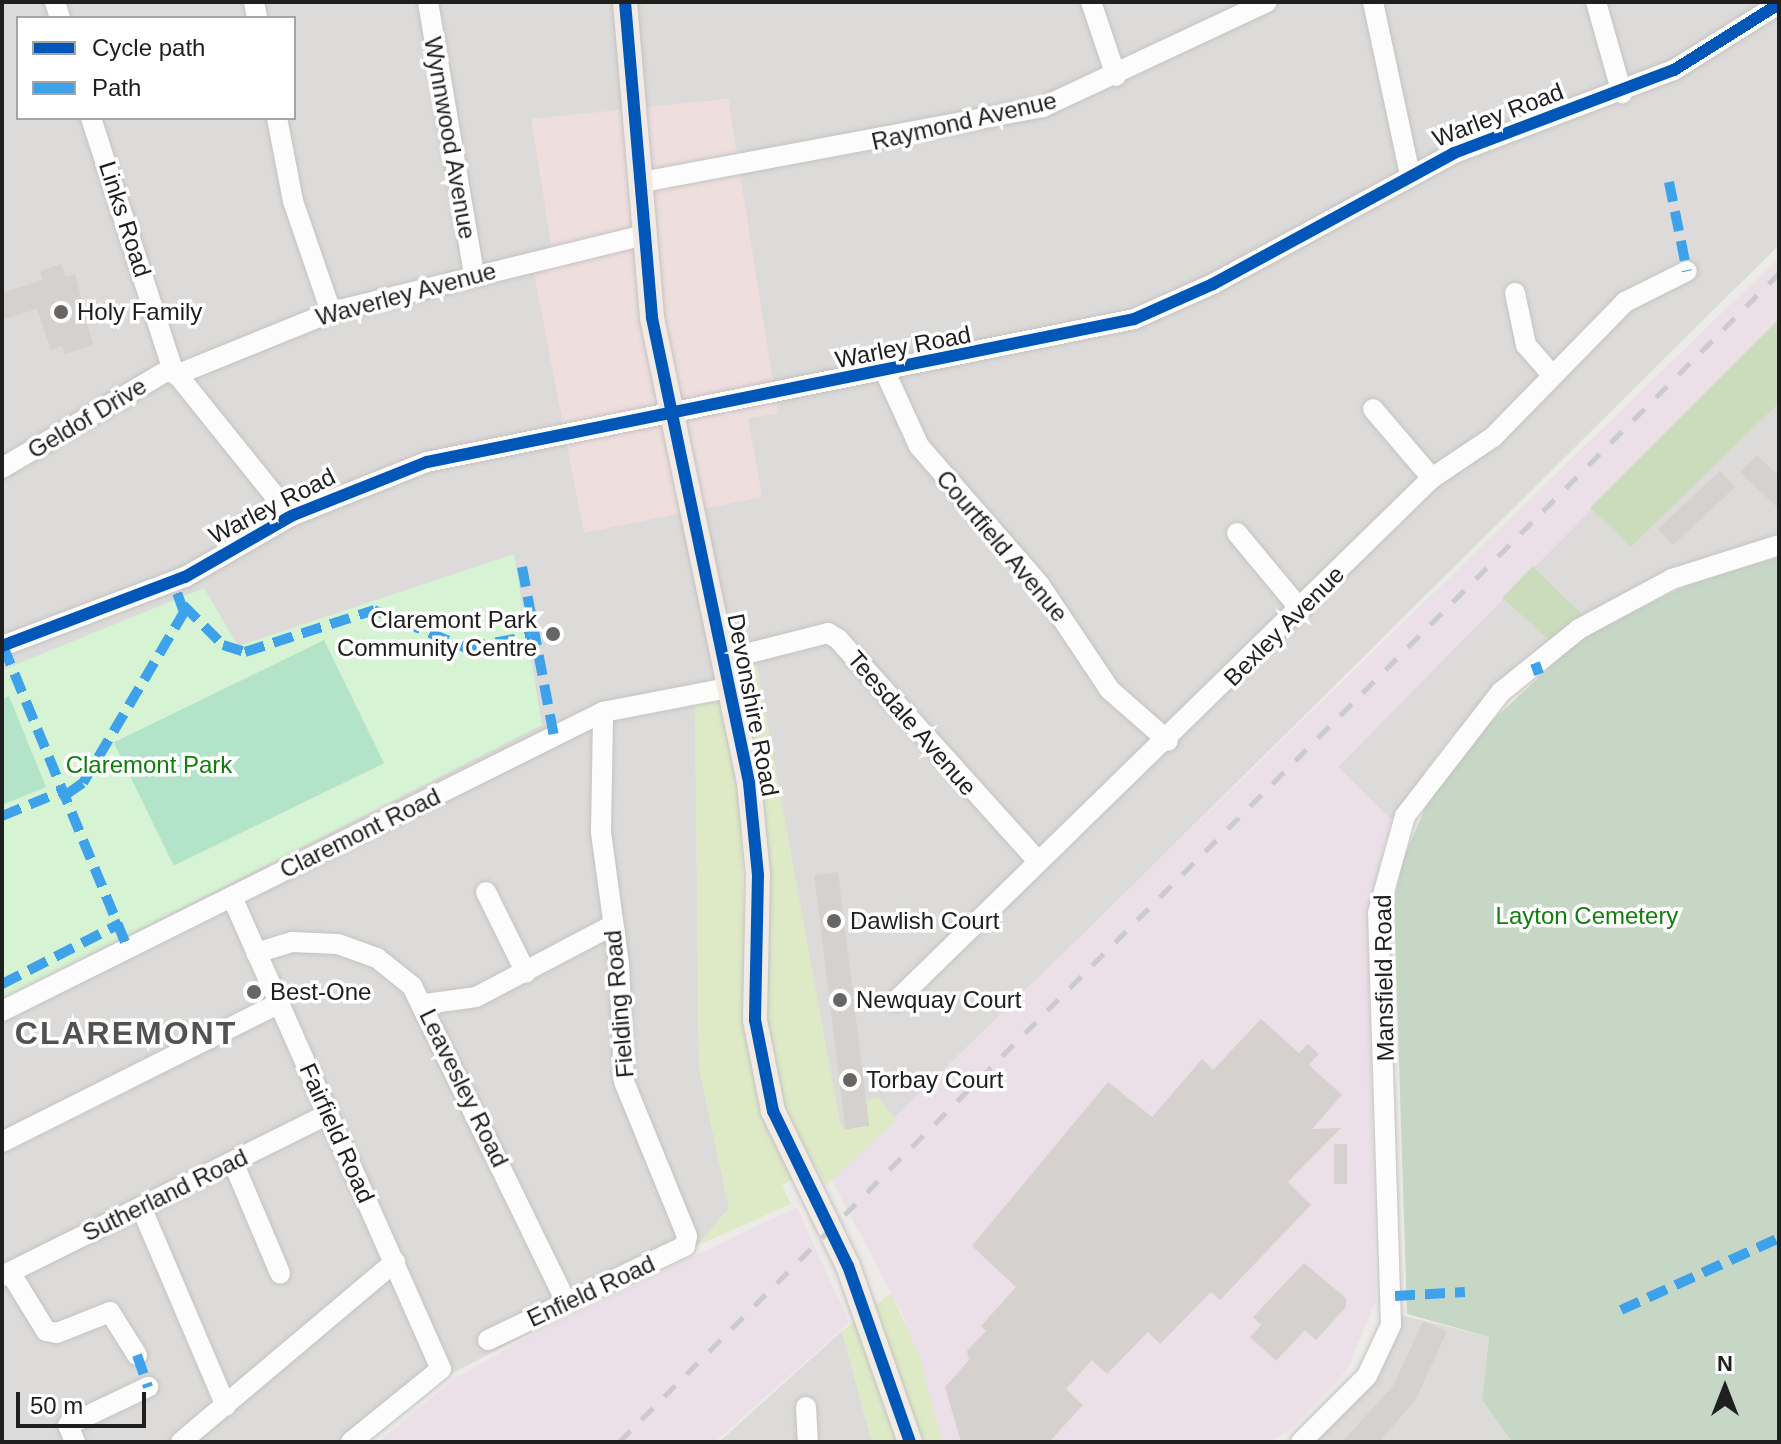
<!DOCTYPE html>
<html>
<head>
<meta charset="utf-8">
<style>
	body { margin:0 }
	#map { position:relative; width:1781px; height:1444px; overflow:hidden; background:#edebe8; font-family:Helvetica,sans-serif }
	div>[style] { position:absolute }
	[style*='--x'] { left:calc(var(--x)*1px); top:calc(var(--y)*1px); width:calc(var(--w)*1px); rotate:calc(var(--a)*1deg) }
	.residential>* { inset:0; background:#dcdbd9 }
	.commercial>* { inset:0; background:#efdede }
	.industrial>* { inset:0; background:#ebe0e7 }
	.grass>* { inset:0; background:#deeac6 }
	.forest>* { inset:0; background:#cbdcbd }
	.cemetery>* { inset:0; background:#c6d8c5 }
	.park>* { inset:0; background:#d6f3d3 }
	.pitch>* { inset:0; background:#b3e4ca; transform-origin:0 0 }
	.building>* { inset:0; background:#d4d1ce; transform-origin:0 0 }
	.roads { filter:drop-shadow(0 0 2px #c4c3c2) drop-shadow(0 0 2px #c4c3c2) }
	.minor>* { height:20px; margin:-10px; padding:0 10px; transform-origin:10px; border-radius:10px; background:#fcfcfc }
	.major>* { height:24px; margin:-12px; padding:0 12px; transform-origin:12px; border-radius:12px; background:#f1eae5 }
	.rail>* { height:5px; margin-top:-2.5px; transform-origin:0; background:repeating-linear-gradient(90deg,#cbcbca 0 16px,transparent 0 32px) }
	.quiet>* { height:10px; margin-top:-5px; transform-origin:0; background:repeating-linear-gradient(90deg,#3da2ea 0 20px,transparent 0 30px) }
	.cycleway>* { height:12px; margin:-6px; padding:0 6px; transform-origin:6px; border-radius:6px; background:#0057b8 }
	.dots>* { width:22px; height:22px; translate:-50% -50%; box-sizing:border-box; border:4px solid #fff; border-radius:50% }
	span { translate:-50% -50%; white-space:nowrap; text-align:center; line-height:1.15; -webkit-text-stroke:7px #fff; paint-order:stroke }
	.street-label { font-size:24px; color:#1f1f1f }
	.poi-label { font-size:24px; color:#1f1f1f }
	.left { translate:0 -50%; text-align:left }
	.right { translate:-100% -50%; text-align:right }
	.park-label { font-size:24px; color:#0e7e0c }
	.district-label { font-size:32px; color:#525252; font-weight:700; letter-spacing:2px }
	.frame { position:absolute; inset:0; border:4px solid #1f1f1f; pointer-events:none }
	.legend { position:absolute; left:16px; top:16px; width:280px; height:104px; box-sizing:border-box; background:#fff; border:2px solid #a5a5a5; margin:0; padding:10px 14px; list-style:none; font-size:24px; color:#1f1f1f }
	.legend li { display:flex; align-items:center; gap:16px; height:40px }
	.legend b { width:40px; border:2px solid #a5a5a5 }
	.north { position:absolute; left:1685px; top:1348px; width:80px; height:80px; -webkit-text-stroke:6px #fff; paint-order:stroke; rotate:0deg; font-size:22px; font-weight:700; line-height:32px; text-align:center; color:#1f1f1f }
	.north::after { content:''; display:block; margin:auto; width:28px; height:36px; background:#1f1f1f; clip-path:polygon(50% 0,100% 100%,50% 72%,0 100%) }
	.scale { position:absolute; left:16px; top:1392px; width:130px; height:36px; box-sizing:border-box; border:4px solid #1f1f1f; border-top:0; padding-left:10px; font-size:24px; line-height:28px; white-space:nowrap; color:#1f1f1f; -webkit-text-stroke:6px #fff; paint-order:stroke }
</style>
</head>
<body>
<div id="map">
	<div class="residential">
		<i style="clip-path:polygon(evenodd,2px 2px,1779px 2px,1779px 245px,896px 1120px,845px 1130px,840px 1124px,695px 701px,699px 1067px,729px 1208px,698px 1245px,447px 1376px,367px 1442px,2px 1442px,2px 2px,18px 18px,294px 18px,294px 118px,18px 118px,18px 18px,2px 2px,728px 99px,777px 413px,748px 418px,639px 109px,728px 99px)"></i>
		<i style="clip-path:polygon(1779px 403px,1779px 539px,1586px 618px,1533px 566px,1590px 508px,1631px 546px)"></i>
		<i style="clip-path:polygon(1502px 598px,1551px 642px,1450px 737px,1391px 820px,1338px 767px)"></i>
		<i style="clip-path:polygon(1393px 1313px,1489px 1337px,1482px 1400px,1512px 1442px,1300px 1442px,1347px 1400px)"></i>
		<i style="clip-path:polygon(842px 1331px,872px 1442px,719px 1442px)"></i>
	</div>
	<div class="commercial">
		<i style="clip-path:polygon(728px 99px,778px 413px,748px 418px,762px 497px,584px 533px,534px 273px,555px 268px,531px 119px)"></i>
	</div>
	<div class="industrial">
		<i style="clip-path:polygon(1779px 257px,1779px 319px,1150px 958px,1338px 767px,1391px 820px,1367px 914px,1376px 1301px,1347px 1370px,1293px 1428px,1268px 1442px,942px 1442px,903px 1315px,831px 1179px)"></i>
		<i style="clip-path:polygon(797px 1207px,849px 1323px,715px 1442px,378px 1442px,454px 1379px,538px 1331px)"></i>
	</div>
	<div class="grass">
		<i style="clip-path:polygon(756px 661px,840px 1123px,845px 1130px,868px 1126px,864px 1102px,878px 1097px,896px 1120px,826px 1185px,815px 1164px,803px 1173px,773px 1111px,730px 694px,739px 672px)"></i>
		<i style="clip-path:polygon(720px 696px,739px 781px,748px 1027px,765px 1123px,792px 1179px,782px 1186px,791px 1204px,698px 1245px,729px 1208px,699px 1067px,695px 700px)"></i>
		<i style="clip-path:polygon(891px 1293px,920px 1357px,942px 1442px,872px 1442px,842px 1331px)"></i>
	</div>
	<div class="forest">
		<i style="clip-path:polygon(1779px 319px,1779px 403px,1631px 547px,1590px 508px)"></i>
		<i style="clip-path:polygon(1533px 566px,1586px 618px,1551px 642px,1502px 598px)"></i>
	</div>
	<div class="cemetery">
		<i style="clip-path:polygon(1779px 557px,1779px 1442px,1512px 1442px,1482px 1400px,1489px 1337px,1407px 1314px,1394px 904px,1402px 862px,1429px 799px,1475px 737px,1584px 635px,1694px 582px)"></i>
	</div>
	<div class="park">
		<i style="clip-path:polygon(514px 554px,542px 725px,2px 999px,2px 670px,204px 588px,238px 646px)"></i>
	</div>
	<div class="pitch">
		<i style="left:324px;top:640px;width:137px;height:234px;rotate:64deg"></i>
		<i style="clip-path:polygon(9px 696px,46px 787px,2px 805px,2px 699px)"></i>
	</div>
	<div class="building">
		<i style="clip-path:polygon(61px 264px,66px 277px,75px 274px,93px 345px,65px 354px,62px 346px,51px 350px,37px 309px,2px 320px,2px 293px,43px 280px,40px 271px)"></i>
		<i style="clip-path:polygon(1757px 456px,1779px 476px,1779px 509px,1740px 472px)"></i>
		<i style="left:1720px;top:471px;width:22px;height:85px;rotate:47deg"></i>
		<i style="left:838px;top:872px;width:256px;height:24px;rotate:83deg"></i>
		<i style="clip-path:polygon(1261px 1019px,1299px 1053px,1308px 1044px,1319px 1054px,1309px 1065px,1342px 1095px,1312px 1129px,1341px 1128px,1288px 1182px,1311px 1205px,1220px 1300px,1211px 1292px,1160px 1344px,1148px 1332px,1107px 1374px,1092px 1360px,1066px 1389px,1083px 1405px,1049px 1442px,961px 1442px,945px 1387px,969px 1360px,967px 1351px,986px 1331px,981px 1326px,1016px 1287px,972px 1246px,1108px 1082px,1152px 1117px,1202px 1059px,1213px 1070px)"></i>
		<i style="left:1334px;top:1144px;width:13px;height:40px"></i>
		<i style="clip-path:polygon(1304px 1263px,1346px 1298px,1346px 1307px,1316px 1340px,1305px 1330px,1276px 1361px,1250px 1337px,1261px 1325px,1253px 1317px)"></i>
		<i style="clip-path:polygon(1423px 1322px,1447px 1331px,1416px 1399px,1379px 1442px,1342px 1442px,1393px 1386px)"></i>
	</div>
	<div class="roads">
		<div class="minor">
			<i style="--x:55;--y:2;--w:17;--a:73"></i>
			<i style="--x:254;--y:2;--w:16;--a:79"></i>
			<i style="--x:428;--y:2;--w:277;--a:80.4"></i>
			<i style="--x:1091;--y:2;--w:78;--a:71.3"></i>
			<i style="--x:1373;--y:2;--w:177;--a:77.9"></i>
			<i style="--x:1596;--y:2;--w:95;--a:74.1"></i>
			<i style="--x:91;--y:118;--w:263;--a:72"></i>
			<i style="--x:172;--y:368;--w:190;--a:51.2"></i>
			<i style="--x:277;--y:118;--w:85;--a:79.1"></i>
			<i style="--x:293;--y:201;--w:117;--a:71.1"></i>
			<i style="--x:642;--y:182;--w:408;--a:-10.6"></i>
			<i style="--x:1043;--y:107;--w:247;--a:-25.1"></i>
			<i style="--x:1515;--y:293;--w:53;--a:78.1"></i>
			<i style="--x:1526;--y:345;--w:40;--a:49"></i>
			<i style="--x:886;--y:374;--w:79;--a:65.4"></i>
			<i style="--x:919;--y:446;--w:183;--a:49"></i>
			<i style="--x:1039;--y:584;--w:128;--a:56.2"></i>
			<i style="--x:1110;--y:690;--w:77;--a:41.3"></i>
			<i style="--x:176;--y:375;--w:167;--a:-22.1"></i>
			<i style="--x:331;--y:312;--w:323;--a:-13.8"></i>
			<i style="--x:1373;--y:409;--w:91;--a:49.5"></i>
			<i style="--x:2;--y:468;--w:197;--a:-30.5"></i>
			<i style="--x:1237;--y:533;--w:100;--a:50.3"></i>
			<i style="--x:2;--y:646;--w:196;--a:-20.7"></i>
			<i style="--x:185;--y:577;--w:122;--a:-29.9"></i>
			<i style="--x:291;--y:516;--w:146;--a:-21.7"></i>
			<i style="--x:427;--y:462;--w:721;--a:-11.43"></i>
			<i style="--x:1134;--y:319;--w:86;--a:-23.9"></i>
			<i style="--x:1213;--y:284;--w:274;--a:-28.5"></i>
			<i style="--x:1454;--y:153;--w:235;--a:-20.7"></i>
			<i style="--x:1674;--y:70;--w:124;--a:-32.2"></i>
			<i style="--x:722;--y:660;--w:109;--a:-14.3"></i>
			<i style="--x:828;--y:633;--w:12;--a:31"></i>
			<i style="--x:838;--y:639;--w:297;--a:48"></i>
			<i style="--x:486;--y:892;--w:90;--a:63.7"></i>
			<i style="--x:232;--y:897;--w:516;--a:66.12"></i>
			<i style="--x:441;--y:1369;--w:116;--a:141"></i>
			<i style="--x:256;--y:953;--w:38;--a:-17"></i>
			<i style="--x:292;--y:942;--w:46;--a:2.5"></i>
			<i style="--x:338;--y:944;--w:41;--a:19.7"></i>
			<i style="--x:377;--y:958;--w:45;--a:38.7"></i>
			<i style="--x:412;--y:986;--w:352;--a:64"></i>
			<i style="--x:896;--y:1001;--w:749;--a:-44.3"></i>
			<i style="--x:1432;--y:478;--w:73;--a:-33.9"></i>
			<i style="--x:1493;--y:437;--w:189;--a:-45.6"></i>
			<i style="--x:1625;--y:302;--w:69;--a:-26.6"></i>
			<i style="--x:425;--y:1004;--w:51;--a:-7.8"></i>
			<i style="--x:476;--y:997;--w:155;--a:-27.7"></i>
			<i style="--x:2;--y:1011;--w:671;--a:-26.45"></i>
			<i style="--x:603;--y:712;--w:127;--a:-10.9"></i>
			<i style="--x:2;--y:1142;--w:310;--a:-26.6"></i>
			<i style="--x:233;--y:1162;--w:121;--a:67.1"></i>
			<i style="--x:141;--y:1207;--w:216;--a:66.9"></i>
			<i style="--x:10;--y:1272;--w:69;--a:58.6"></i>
			<i style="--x:46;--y:1331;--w:11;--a:10"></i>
			<i style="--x:57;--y:1333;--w:57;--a:-21.6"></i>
			<i style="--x:110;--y:1312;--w:51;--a:57.9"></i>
			<i style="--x:2;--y:1276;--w:365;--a:-26.4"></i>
			<i style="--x:488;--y:1340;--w:218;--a:-25.5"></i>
			<i style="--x:685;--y:1246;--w:10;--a:-79"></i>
			<i style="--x:687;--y:1236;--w:166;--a:-112.2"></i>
			<i style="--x:624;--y:1082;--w:118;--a:-92.4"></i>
			<i style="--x:619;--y:964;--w:133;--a:-97.8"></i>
			<i style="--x:601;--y:832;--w:120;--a:-89"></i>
			<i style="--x:806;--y:1407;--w:35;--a:87"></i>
			<i style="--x:75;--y:1442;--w:18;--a:-112"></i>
			<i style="--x:68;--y:1425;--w:89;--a:-25.4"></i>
			<i style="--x:181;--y:1442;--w:280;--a:-40.1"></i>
			<i style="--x:1301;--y:1442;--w:93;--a:-45"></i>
			<i style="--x:1367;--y:1376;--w:56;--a:-64.8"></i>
			<i style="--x:1391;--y:1325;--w:412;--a:-91.8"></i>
			<i style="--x:1378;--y:913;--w:101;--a:-74.4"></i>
			<i style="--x:1405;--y:816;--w:157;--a:-52.3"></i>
			<i style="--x:1501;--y:692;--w:100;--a:-38.9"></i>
			<i style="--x:1579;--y:629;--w:106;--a:-28.3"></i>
			<i style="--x:1672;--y:579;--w:112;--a:-17.6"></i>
		</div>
		<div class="major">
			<i style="--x:625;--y:2;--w:317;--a:85.1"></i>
			<i style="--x:652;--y:318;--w:475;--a:78.2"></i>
			<i style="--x:749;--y:783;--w:92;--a:84.4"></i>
			<i style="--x:758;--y:875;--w:145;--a:91.2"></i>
			<i style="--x:755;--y:1020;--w:93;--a:78.8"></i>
			<i style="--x:773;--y:1111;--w:172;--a:64.2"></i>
			<i style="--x:848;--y:1266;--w:187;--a:70.6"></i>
		</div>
	</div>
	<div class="rail">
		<i style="--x:619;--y:1442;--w:1647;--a:-45.22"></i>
	</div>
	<div class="quiet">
		<i style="--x:1669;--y:182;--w:91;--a:78.6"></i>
		<i style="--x:522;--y:567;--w:172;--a:79.3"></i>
		<i style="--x:183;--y:605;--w:57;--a:45"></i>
		<i style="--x:223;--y:645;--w:23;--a:18"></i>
		<i style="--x:245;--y:652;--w:136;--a:-18"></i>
		<i style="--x:374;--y:610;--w:100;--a:22.4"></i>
		<i style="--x:466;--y:648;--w:65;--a:-10.6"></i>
		<i style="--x:3;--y:646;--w:328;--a:67.6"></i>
		<i style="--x:1535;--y:663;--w:12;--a:70"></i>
		<i style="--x:67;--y:794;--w:19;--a:-35"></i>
		<i style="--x:83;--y:783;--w:199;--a:-59.4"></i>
		<i style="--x:184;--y:612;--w:33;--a:-110"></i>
		<i style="--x:2;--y:816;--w:68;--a:-22.4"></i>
		<i style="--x:2;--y:984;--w:134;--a:-27.1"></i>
		<i style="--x:1395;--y:1296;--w:70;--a:-3.3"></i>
		<i style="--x:1621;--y:1310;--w:174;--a:-24.5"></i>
		<i style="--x:137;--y:1355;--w:34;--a:71"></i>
	</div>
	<div class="cycleway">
		<i style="--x:625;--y:2;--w:317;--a:85.1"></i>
		<i style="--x:652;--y:318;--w:475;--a:78.2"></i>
		<i style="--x:749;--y:783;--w:92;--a:84.4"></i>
		<i style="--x:758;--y:875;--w:145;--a:91.2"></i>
		<i style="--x:755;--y:1020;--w:93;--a:78.8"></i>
		<i style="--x:773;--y:1111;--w:172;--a:64.2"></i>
		<i style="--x:848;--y:1266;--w:187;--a:70.6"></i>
		<i style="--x:2;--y:646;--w:196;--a:-20.7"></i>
		<i style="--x:185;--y:577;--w:122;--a:-29.9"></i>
		<i style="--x:291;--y:516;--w:146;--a:-21.7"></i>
		<i style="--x:427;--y:462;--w:721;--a:-11.43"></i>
		<i style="--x:1134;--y:319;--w:86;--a:-23.9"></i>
		<i style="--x:1213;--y:284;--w:274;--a:-28.5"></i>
		<i style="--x:1454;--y:153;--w:235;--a:-20.7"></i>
		<i style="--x:1674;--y:70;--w:124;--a:-32.2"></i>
	</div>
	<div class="dots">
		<i style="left:61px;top:312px;background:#676665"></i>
		<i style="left:553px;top:634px;background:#676665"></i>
		<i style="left:834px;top:921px;background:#676665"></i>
		<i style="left:254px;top:992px;background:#676665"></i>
		<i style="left:840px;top:1000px;background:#676665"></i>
		<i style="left:850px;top:1080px;background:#676665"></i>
	</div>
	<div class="street-label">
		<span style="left:1498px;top:115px;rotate:-21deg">Warley Road</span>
		<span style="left:964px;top:121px;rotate:-13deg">Raymond Avenue</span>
		<span style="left:450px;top:138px;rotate:80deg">Wynnwood Avenue</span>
		<span style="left:125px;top:219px;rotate:72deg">Links Road</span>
		<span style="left:406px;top:294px;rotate:-15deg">Waverley Avenue</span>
		<span style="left:903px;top:347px;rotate:-11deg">Warley Road</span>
		<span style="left:87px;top:418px;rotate:-31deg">Geldof Drive</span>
		<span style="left:272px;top:506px;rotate:-27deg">Warley Road</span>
		<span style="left:1002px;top:546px;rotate:50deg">Courtfield Avenue</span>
		<span style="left:1284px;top:626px;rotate:-45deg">Bexley Avenue</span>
		<span style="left:753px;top:705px;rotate:79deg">Devonshire Road</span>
		<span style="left:912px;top:723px;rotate:49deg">Teesdale Avenue</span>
		<span style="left:360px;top:833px;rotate:-26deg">Claremont Road</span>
		<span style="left:1384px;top:978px;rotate:-91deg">Mansfield Road</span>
		<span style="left:619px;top:1004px;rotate:-95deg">Fielding Road</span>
		<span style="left:464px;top:1088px;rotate:64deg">Leavesley Road</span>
		<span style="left:337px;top:1133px;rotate:66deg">Fairfield Road</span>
		<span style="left:165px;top:1195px;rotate:-26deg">Sutherland Road</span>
		<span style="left:591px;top:1291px;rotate:-25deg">Enfield Road</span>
	</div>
	<div class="poi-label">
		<span class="left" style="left:77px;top:312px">Holy Family</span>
		<span class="right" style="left:537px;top:634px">Claremont Park<br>Community Centre</span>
		<span class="left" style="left:850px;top:921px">Dawlish Court</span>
		<span class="left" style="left:270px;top:992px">Best-One</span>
		<span class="left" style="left:856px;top:1000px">Newquay Court</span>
		<span class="left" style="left:866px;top:1080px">Torbay Court</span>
	</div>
	<div class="park-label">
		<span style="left:149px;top:765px">Claremont Park</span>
		<span style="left:1587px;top:916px">Layton Cemetery</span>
	</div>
	<div class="district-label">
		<span style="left:126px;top:1033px">CLAREMONT</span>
	</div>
	<div class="frame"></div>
	<ul class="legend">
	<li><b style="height:10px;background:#0057b8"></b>Cycle path</li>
	<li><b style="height:10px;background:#3da2ea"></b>Path</li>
	</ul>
	<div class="north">N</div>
	<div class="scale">50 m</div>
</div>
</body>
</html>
